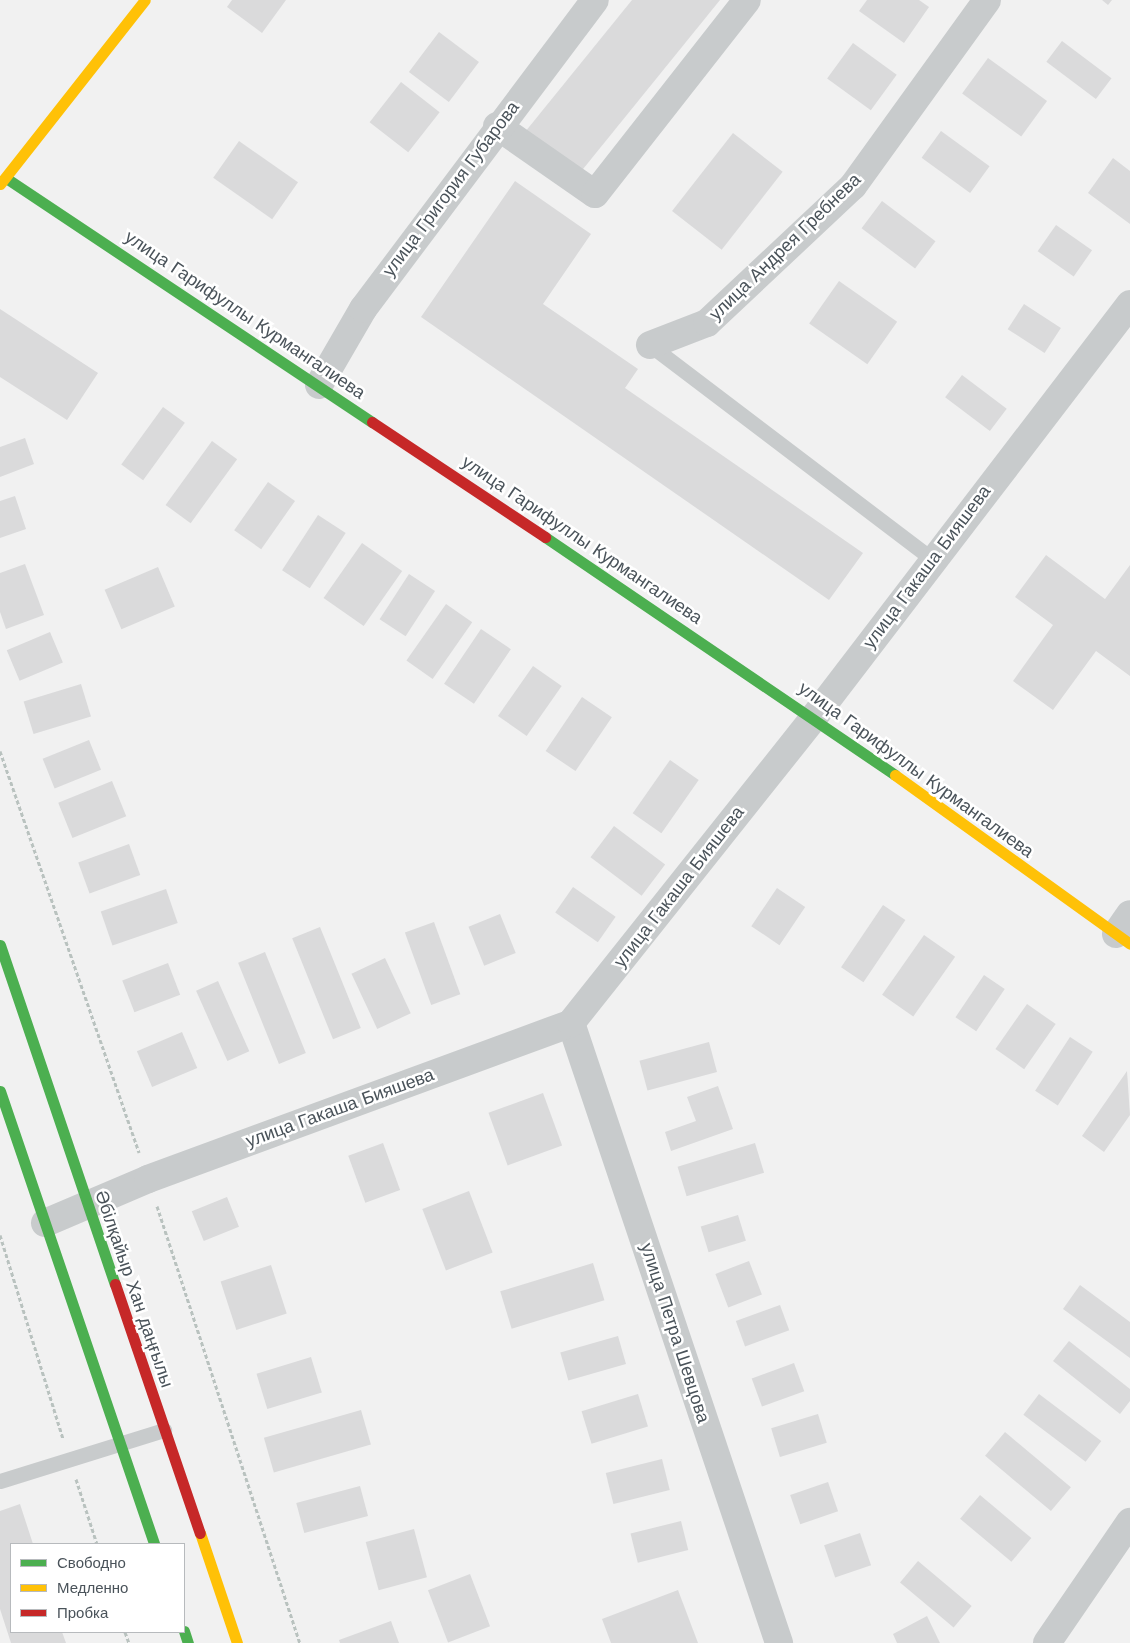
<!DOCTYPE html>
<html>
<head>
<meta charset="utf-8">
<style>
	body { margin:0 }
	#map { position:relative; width:1130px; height:1643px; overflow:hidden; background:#f1f1f1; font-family:"Work Sans",sans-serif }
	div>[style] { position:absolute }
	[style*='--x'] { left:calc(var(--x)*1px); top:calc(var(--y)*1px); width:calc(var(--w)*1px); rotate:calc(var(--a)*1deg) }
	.building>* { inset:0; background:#dadadb; transform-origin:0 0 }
	.path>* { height:3px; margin-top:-1.5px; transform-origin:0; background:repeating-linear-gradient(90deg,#b9c2bf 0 4px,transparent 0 6.5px) }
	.lane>* { height:15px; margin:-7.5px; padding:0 7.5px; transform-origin:7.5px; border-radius:7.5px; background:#c8cbcc }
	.street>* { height:28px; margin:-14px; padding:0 14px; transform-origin:14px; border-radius:14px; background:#c8cbcc }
	.fast>* { height:11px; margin:-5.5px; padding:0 5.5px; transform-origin:5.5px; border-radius:5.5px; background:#4caf50 }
	.slow>* { height:11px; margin:-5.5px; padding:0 5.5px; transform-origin:5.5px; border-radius:5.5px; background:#ffc107 }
	.jam>* { height:11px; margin:-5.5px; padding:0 5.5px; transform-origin:5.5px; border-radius:5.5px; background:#c62828 }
	span { translate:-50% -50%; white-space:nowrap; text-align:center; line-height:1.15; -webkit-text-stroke:5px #fff; paint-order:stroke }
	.street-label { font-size:18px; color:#4a535a }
	.legend { position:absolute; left:10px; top:1543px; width:175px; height:90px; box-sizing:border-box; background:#fff; border:1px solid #b7babd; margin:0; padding:6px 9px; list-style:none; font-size:15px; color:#4a535a }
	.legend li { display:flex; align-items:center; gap:10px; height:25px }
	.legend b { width:25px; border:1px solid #b7babd }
</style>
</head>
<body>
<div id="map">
	<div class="building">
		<i style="clip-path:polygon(232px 0,286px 0,262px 33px,227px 7px)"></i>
		<i style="clip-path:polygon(632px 0,720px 0,579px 174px,525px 132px)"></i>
		<i style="clip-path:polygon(867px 0,919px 0,929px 7px,904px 43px,859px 11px)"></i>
		<i style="clip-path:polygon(1102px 0,1112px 0,1108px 5px)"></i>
		<i style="left:439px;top:32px;width:50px;height:50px;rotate:37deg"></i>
		<i style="left:1062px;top:41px;width:62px;height:26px;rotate:37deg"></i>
		<i style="left:853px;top:43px;width:54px;height:44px;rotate:36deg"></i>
		<i style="left:988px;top:58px;width:73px;height:44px;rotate:36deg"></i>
		<i style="left:401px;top:82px;width:49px;height:51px;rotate:38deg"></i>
		<i style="left:941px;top:131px;width:60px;height:33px;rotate:36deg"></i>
		<i style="left:733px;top:133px;width:63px;height:99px;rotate:38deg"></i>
		<i style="left:239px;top:141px;width:72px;height:45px;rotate:35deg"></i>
		<i style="clip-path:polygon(1113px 158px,1130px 171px,1130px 224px,1088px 193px)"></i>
		<i style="clip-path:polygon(515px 181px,591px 234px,543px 304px,638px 369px,625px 388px,863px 553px,829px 600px,421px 317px)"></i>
		<i style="left:882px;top:201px;width:67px;height:34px;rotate:37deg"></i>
		<i style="left:1056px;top:225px;width:44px;height:32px;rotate:35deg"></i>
		<i style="left:839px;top:281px;width:71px;height:52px;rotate:35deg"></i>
		<i style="left:1024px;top:304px;width:44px;height:30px;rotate:33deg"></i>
		<i style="clip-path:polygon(0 309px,98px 373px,67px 420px,0 377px)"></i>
		<i style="left:962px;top:375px;width:56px;height:28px;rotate:37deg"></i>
		<i style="left:163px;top:407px;width:27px;height:71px;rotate:36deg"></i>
		<i style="clip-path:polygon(25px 438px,34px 464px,0 477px,0 447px)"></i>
		<i style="left:212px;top:441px;width:31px;height:79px;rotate:36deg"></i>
		<i style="left:268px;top:482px;width:33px;height:59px;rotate:35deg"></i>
		<i style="clip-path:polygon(15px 496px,26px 529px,0 538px,0 501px)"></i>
		<i style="left:318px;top:515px;width:33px;height:66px;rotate:33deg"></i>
		<i style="left:362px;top:543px;width:49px;height:67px;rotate:35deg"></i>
		<i style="clip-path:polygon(1046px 555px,1105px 599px,1130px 565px,1130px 676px,1096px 651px,1053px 710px,1013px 681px,1053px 625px,1015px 597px)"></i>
		<i style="clip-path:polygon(25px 564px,44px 615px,6px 629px,0 612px,0 573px)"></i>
		<i style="left:158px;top:567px;width:43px;height:58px;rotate:67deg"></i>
		<i style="left:409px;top:574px;width:31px;height:54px;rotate:33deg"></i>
		<i style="left:446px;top:604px;width:32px;height:69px;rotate:35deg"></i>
		<i style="left:481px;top:629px;width:36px;height:66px;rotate:34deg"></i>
		<i style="left:50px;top:632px;width:33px;height:47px;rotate:67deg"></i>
		<i style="left:533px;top:666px;width:35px;height:61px;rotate:35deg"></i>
		<i style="left:81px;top:684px;width:34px;height:60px;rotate:73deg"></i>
		<i style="left:582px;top:697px;width:36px;height:65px;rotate:34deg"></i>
		<i style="left:89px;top:740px;width:32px;height:50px;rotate:68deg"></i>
		<i style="left:670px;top:760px;width:35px;height:65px;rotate:35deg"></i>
		<i style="left:112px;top:781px;width:38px;height:58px;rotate:68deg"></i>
		<i style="left:614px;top:826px;width:64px;height:39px;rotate:37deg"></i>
		<i style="left:129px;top:844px;width:33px;height:54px;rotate:70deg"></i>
		<i style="left:573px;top:887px;width:52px;height:31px;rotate:35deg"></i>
		<i style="left:777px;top:888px;width:34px;height:46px;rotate:34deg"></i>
		<i style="left:166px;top:889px;width:36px;height:69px;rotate:71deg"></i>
		<i style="left:883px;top:905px;width:27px;height:75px;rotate:34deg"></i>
		<i style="left:500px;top:914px;width:42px;height:34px;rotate:68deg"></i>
		<i style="left:434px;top:922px;width:77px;height:31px;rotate:70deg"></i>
		<i style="left:320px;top:927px;width:109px;height:30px;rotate:68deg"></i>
		<i style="left:924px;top:935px;width:38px;height:73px;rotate:35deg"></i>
		<i style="left:265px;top:952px;width:109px;height:29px;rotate:68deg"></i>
		<i style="left:385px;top:958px;width:61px;height:37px;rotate:65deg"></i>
		<i style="left:168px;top:963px;width:34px;height:49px;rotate:69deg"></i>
		<i style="left:984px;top:975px;width:25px;height:51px;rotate:34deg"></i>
		<i style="left:218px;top:981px;width:77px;height:24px;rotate:66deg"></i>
		<i style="left:1027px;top:1004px;width:35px;height:55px;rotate:35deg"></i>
		<i style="left:182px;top:1032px;width:39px;height:49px;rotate:67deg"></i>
		<i style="left:1070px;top:1037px;width:27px;height:64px;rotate:33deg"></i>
		<i style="left:709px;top:1042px;width:31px;height:72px;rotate:75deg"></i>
		<i style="clip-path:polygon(1127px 1071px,1130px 1115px,1104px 1152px,1082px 1136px)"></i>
		<i style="clip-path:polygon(718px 1086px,733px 1129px,671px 1151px,665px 1132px,696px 1121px,687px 1097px)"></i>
		<i style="left:543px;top:1093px;width:56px;height:58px;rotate:70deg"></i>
		<i style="left:383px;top:1143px;width:50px;height:37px;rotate:70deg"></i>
		<i style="left:755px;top:1143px;width:31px;height:81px;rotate:73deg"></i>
		<i style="left:469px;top:1191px;width:66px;height:50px;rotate:69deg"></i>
		<i style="left:227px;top:1197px;width:32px;height:38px;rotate:68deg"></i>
		<i style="left:738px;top:1215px;width:27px;height:39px;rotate:73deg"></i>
		<i style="left:749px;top:1261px;width:36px;height:36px;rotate:69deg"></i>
		<i style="left:593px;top:1263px;width:39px;height:97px;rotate:73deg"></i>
		<i style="left:271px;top:1265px;width:51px;height:53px;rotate:72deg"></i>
		<i style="clip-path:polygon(1080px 1285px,1130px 1322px,1130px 1358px,1063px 1309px)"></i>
		<i style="left:780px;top:1305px;width:27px;height:47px;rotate:70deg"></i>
		<i style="left:618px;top:1336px;width:29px;height:60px;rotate:74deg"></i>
		<i style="clip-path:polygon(1069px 1341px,1130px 1389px,1130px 1401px,1120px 1414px,1053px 1361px)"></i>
		<i style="left:311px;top:1357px;width:37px;height:57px;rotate:73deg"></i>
		<i style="left:794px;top:1363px;width:30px;height:45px;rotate:70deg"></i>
		<i style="left:638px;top:1394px;width:34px;height:59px;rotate:73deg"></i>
		<i style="left:1039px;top:1394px;width:78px;height:26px;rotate:37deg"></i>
		<i style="left:361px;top:1410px;width:36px;height:101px;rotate:74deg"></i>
		<i style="left:818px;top:1414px;width:30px;height:49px;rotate:73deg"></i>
		<i style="left:1005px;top:1432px;width:86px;height:31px;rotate:40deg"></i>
		<i style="left:662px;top:1459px;width:32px;height:58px;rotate:76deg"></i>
		<i style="left:828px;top:1482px;width:31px;height:40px;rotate:71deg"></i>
		<i style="left:360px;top:1486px;width:31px;height:66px;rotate:75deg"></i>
		<i style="left:980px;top:1495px;width:67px;height:31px;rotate:40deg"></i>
		<i style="clip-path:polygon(20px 1504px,33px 1544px,11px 1544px,11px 1632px,62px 1632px,66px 1643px,11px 1643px,0 1609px,0 1511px)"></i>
		<i style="left:681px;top:1521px;width:30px;height:52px;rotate:76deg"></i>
		<i style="left:414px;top:1529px;width:50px;height:50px;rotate:75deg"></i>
		<i style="left:860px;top:1533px;width:34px;height:38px;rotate:71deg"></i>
		<i style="left:918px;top:1561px;width:70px;height:28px;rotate:40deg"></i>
		<i style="left:470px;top:1574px;width:56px;height:45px;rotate:69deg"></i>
		<i style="clip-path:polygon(678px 1590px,698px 1643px,611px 1643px,602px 1619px)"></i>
		<i style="clip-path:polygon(927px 1616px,940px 1643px,897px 1643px,893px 1634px)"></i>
		<i style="clip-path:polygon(391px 1621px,399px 1643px,340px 1643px,339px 1640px)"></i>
	</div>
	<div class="path">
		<i style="--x:0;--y:751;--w:425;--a:70.9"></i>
		<i style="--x:157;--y:1206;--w:460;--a:71.9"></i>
		<i style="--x:0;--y:1235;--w:213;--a:72.8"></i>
		<i style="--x:76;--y:1479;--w:68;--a:72.1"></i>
		<i style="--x:125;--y:1632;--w:12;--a:70"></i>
	</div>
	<div class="lane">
		<i style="--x:650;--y:345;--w:354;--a:37.2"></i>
		<i style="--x:0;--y:1481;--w:172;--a:-17.3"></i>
	</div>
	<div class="street">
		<i style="--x:497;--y:126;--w:119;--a:34.8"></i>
		<i style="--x:595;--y:194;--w:246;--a:-51.9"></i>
		<i style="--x:650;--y:345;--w:61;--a:-21.1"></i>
		<i style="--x:707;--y:323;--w:200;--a:-43.2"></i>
		<i style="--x:853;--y:186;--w:229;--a:-54.2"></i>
		<i style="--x:319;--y:385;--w:88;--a:-59.9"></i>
		<i style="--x:363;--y:309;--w:386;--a:-53.1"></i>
		<i style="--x:1116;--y:934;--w:24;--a:-55"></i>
		<i style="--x:571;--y:1023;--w:654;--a:71.45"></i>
		<i style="--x:45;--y:1223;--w:112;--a:-23.1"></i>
		<i style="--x:148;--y:1179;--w:451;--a:-20.2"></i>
		<i style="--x:571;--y:1023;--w:391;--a:-51.5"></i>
		<i style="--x:814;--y:717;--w:520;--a:-52.58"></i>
		<i style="--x:1047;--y:1643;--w:147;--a:-55.6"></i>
	</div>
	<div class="fast">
		<i style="--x:6;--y:178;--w:440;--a:33.7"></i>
		<i style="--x:545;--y:537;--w:423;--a:34.2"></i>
		<i style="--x:0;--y:945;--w:358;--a:71.3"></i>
		<i style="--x:0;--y:1091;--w:478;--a:71.2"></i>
		<i style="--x:184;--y:1631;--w:13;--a:72"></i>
	</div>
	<div class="slow">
		<i style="--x:0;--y:184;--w:234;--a:-51.8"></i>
		<i style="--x:895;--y:775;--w:289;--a:35.7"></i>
		<i style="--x:200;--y:1533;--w:116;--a:71.4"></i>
	</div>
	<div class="jam">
		<i style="--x:372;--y:422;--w:208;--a:33.6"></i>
		<i style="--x:115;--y:1284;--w:263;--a:71.2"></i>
	</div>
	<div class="street-label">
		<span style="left:451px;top:189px;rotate:-53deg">улица Григория Губарова</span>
		<span style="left:785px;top:247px;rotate:-44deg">улица Андрея Гребнева</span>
		<span style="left:245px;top:315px;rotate:34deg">улица Гарифуллы Курмангалиева</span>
		<span style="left:582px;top:540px;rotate:34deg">улица Гарифуллы Курмангалиева</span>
		<span style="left:927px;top:567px;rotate:-53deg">улица Гакаша Бияшева</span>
		<span style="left:916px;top:770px;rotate:36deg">улица Гарифуллы Курмангалиева</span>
		<span style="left:679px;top:887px;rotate:-52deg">улица Гакаша Бияшева</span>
		<span style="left:340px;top:1108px;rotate:-20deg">улица Гакаша Бияшева</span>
		<span style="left:134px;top:1289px;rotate:71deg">Әбілқайыр Хан даңғылы</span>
		<span style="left:675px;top:1333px;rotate:72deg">улица Петра Шевцова</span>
	</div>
	<ul class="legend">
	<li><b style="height:6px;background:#4caf50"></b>Свободно</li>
	<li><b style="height:6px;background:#ffc107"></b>Медленно</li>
	<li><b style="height:6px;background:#c62828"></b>Пробка</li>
	</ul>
</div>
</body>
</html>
